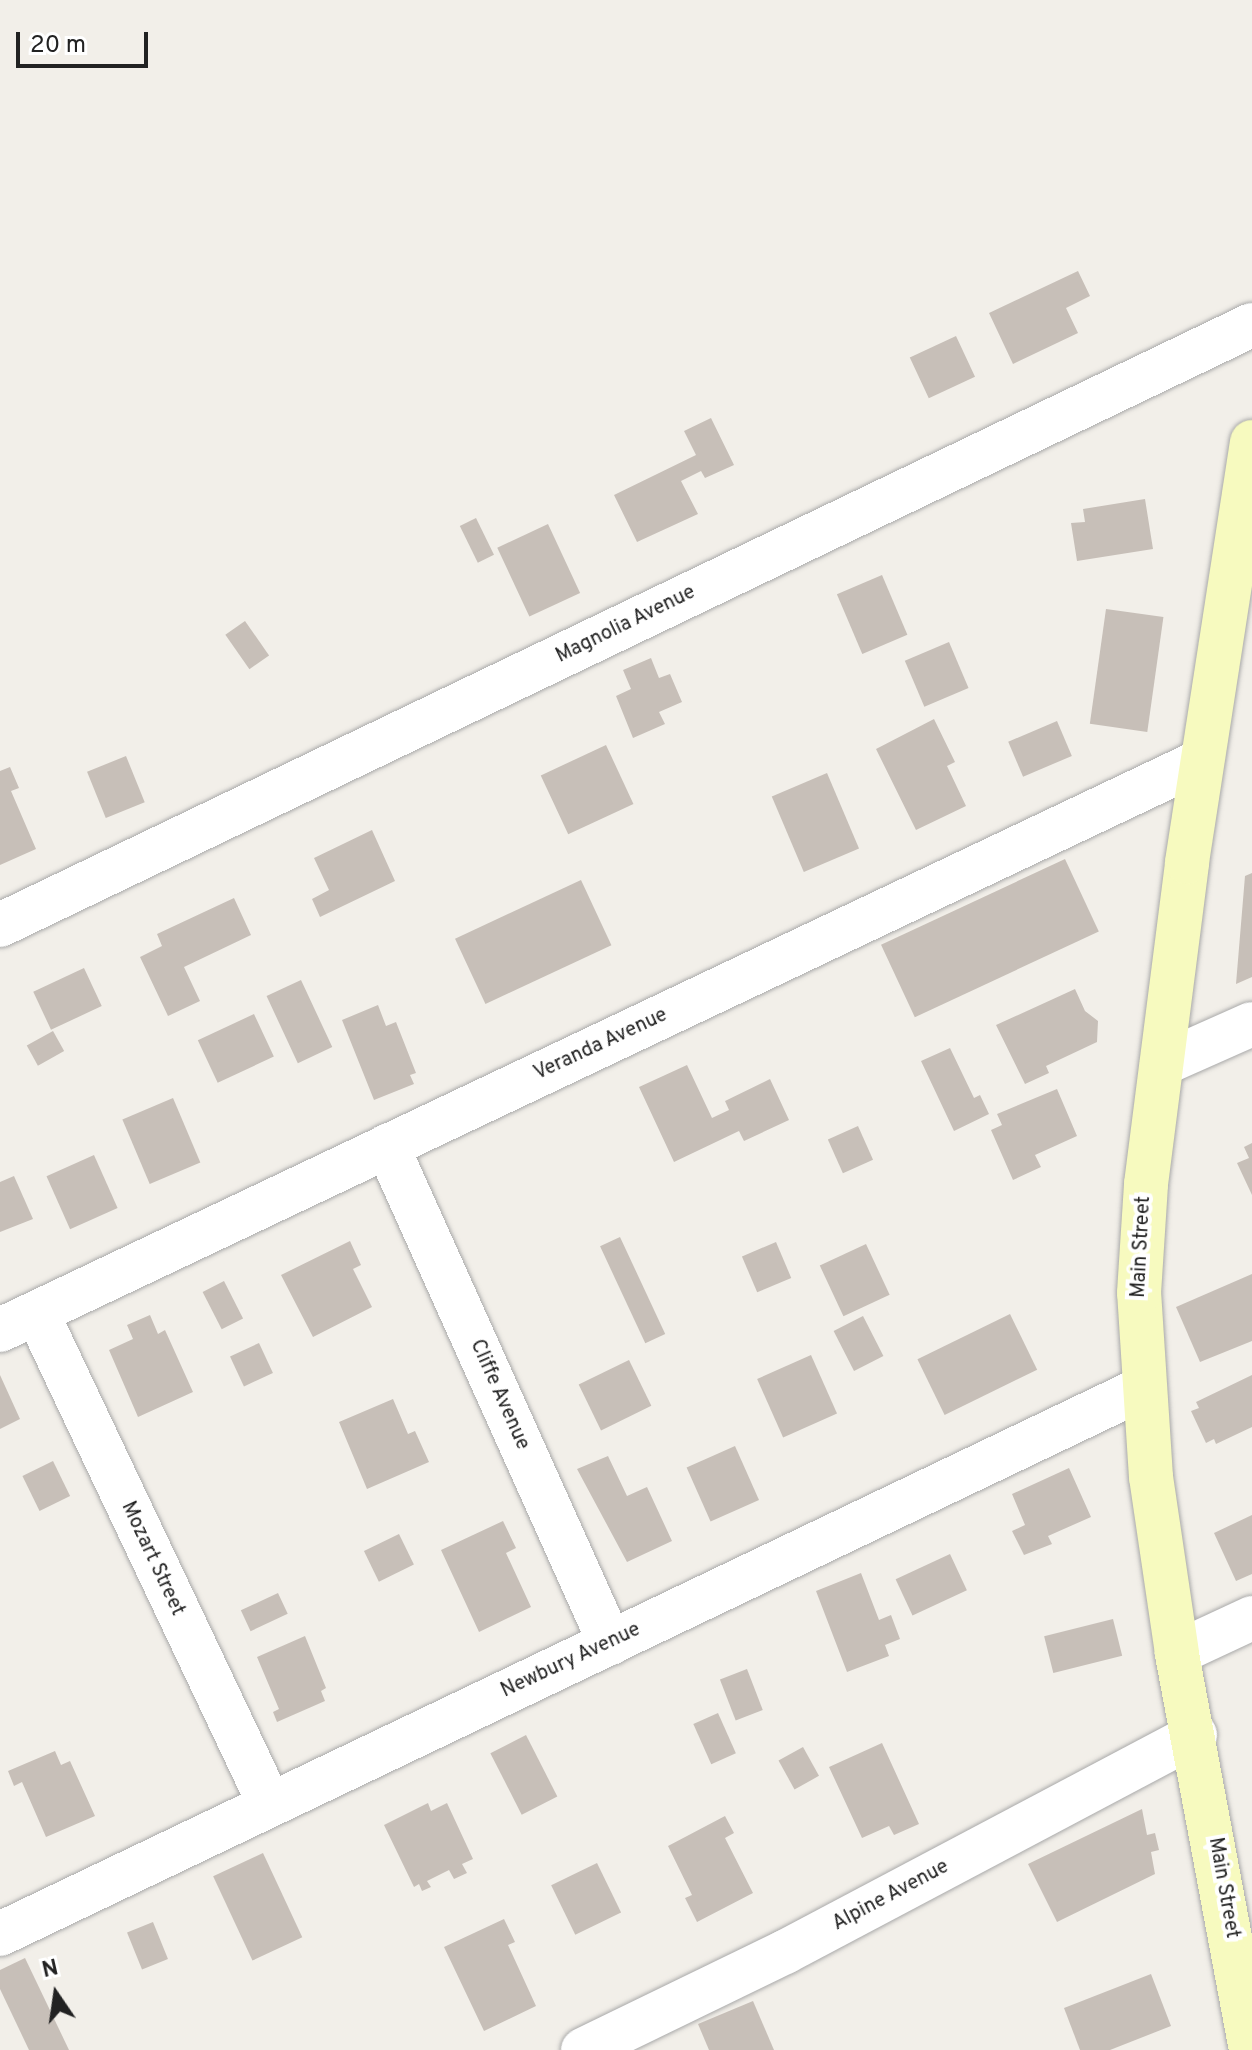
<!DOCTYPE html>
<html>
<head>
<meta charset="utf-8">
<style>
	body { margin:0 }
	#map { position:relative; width:1252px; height:2050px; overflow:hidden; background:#f2efe9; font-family:Overpass,sans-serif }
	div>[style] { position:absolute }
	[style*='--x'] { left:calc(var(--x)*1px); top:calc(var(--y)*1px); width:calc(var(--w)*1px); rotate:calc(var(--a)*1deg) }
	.building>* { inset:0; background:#c7bfb8; transform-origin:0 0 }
	.roads { filter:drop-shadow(0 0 2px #a9a9a9) drop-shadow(0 0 2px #a9a9a9) }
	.street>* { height:44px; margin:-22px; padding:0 22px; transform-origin:22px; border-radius:22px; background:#fff }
	.secondary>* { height:44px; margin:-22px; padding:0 22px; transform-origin:22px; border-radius:22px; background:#f7fabf }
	span { translate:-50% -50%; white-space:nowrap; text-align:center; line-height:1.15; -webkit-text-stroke:8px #fff; paint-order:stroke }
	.street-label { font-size:20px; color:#222 }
	.north { position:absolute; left:16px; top:1954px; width:80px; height:80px; -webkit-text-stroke:6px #fff; paint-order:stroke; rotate:347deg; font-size:22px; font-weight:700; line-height:32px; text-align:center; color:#222 }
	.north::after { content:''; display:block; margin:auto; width:28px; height:36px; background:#222; clip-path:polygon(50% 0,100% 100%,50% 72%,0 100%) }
	.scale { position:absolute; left:16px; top:32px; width:132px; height:36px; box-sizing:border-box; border:4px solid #222; border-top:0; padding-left:10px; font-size:24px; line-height:28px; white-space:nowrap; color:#222; -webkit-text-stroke:6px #fff; paint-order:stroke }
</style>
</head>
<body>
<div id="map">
	<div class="building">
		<i style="clip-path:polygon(1078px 271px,1090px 296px,1066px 308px,1078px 333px,1013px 364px,989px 313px)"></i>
		<i style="left:956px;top:336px;width:45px;height:51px;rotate:65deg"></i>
		<i style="clip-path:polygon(711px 418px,734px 465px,705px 478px,701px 471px,681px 481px,698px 514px,637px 542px,614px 495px,696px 455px,684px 431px)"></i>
		<i style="clip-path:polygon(1145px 499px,1153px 549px,1077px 561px,1071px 523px,1085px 522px,1083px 509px)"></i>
		<i style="left:476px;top:518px;width:41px;height:18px;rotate:64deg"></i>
		<i style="left:548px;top:524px;width:76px;height:56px;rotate:65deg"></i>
		<i style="left:882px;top:575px;width:65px;height:49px;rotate:67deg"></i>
		<i style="left:1106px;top:609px;width:58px;height:116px;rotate:8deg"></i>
		<i style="left:245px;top:621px;width:42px;height:24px;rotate:55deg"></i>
		<i style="left:949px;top:642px;width:50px;height:48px;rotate:67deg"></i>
		<i style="clip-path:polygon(651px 658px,659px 678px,670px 674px,682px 702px,659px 712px,665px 724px,633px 738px,616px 696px,631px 689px,623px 670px)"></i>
		<i style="clip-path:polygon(934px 719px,955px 762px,947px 766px,966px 806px,916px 830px,876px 749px)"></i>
		<i style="left:1057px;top:721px;width:38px;height:53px;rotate:67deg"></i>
		<i style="left:606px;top:745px;width:65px;height:72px;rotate:65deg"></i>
		<i style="left:126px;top:756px;width:50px;height:42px;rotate:68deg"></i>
		<i style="clip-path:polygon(10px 767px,19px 788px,11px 791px,36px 849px,0 865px,0 771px)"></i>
		<i style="left:827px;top:773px;width:82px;height:60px;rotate:67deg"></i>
		<i style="clip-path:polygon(372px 830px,395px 881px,320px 917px,312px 899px,329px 890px,314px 858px)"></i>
		<i style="left:1065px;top:859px;width:80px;height:203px;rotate:65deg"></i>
		<i style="clip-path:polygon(1252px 873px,1252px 977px,1236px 984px,1245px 876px)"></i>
		<i style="left:581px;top:880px;width:72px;height:139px;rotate:65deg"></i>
		<i style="clip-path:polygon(234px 898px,251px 935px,184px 967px,200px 1001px,168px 1016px,140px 957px,162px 946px,157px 934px)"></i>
		<i style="left:84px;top:968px;width:42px;height:56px;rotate:65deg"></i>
		<i style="left:301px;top:980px;width:74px;height:38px;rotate:65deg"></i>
		<i style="clip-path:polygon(1075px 989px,1085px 1011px,1098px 1021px,1097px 1042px,1046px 1066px,1049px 1073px,1025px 1084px,996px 1025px)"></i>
		<i style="clip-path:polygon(378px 1005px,386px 1026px,396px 1022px,416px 1073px,410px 1075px,414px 1084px,374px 1100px,342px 1020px)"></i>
		<i style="left:254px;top:1014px;width:47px;height:62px;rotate:65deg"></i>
		<i style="left:53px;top:1031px;width:23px;height:30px;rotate:61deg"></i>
		<i style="clip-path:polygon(950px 1048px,974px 1098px,980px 1095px,989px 1114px,954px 1131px,921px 1061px)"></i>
		<i style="clip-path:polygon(687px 1065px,712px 1118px,729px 1110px,725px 1101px,770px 1079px,789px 1120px,744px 1141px,739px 1131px,674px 1162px,639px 1087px)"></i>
		<i style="clip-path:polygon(1057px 1089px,1077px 1136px,1035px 1155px,1041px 1167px,1013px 1180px,991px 1130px,1002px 1125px,997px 1114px)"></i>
		<i style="left:173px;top:1098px;width:70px;height:55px;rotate:67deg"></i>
		<i style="left:858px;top:1126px;width:37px;height:33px;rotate:66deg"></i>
		<i style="clip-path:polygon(1252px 1143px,1252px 1195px,1237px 1163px,1249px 1158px,1244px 1147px)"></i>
		<i style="left:94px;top:1155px;width:58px;height:52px;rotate:66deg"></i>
		<i style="clip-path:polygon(14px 1176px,33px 1219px,0 1232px,0 1182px)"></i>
		<i style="left:620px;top:1237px;width:107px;height:22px;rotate:65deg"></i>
		<i style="clip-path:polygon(350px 1241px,361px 1265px,353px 1269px,372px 1307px,313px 1337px,281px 1275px)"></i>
		<i style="left:776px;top:1242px;width:39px;height:37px;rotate:67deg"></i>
		<i style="left:866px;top:1244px;width:56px;height:51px;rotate:65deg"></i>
		<i style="clip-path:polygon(1252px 1274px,1252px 1341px,1200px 1362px,1176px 1307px)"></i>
		<i style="left:224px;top:1281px;width:42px;height:24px;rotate:63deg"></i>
		<i style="left:1010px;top:1314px;width:62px;height:103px;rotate:64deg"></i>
		<i style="clip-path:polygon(150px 1315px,158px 1334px,165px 1330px,193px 1392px,138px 1417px,109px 1350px,133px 1339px,127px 1325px)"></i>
		<i style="left:863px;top:1316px;width:45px;height:33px;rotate:63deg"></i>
		<i style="left:259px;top:1343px;width:33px;height:32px;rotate:65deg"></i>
		<i style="left:811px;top:1355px;width:64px;height:59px;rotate:66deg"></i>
		<i style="left:629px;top:1360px;width:51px;height:56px;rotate:64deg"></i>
		<i style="clip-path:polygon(0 1375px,20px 1419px,0 1429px)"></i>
		<i style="clip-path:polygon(1252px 1375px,1252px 1427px,1216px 1444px,1214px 1439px,1206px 1443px,1191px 1411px,1199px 1408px,1196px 1402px)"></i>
		<i style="clip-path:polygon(393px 1399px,408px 1434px,415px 1431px,429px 1462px,367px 1489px,339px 1422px)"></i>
		<i style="left:735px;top:1446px;width:59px;height:53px;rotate:66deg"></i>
		<i style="clip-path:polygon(608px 1456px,627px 1496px,647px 1487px,672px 1541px,627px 1562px,577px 1469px)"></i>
		<i style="left:53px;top:1461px;width:39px;height:34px;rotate:64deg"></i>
		<i style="clip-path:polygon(1069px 1468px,1091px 1517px,1048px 1536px,1052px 1544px,1024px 1555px,1012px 1531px,1025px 1525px,1012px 1494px)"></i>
		<i style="clip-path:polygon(1252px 1515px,1252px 1574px,1236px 1581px,1214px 1533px)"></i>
		<i style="clip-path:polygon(503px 1521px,516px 1548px,506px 1553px,531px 1607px,479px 1632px,441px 1550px)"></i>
		<i style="left:399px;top:1534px;width:34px;height:39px;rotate:64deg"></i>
		<i style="left:950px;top:1554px;width:40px;height:60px;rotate:65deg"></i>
		<i style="clip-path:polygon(861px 1573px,879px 1620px,891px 1615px,900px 1639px,885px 1645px,889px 1656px,847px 1672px,816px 1591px)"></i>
		<i style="left:278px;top:1593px;width:23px;height:41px;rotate:65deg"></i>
		<i style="left:1113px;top:1619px;width:38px;height:71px;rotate:76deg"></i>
		<i style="clip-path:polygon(305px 1636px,326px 1688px,321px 1691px,325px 1701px,277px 1722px,273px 1712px,279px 1709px,257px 1657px)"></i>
		<i style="left:747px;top:1669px;width:44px;height:29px;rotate:69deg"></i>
		<i style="left:718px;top:1713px;width:44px;height:27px;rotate:66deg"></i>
		<i style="left:526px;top:1735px;width:69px;height:40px;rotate:63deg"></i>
		<i style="clip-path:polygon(882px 1743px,919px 1824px,894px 1835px,889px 1826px,862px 1838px,829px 1767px)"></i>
		<i style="left:803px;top:1747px;width:33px;height:28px;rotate:61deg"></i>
		<i style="clip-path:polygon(55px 1751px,61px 1765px,70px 1761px,95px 1816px,46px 1837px,22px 1782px,14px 1786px,8px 1771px)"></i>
		<i style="clip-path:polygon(428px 1803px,431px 1811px,447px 1803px,473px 1859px,462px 1864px,467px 1873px,454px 1879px,449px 1870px,427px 1881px,431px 1887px,422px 1891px,419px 1884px,414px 1887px,384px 1825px)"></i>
		<i style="clip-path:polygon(1142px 1809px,1147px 1835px,1155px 1833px,1159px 1850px,1151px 1852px,1155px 1874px,1057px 1922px,1028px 1864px)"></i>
		<i style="clip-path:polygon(725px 1816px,734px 1833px,725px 1838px,753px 1893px,697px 1922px,685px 1898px,692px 1895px,668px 1846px)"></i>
		<i style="left:263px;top:1853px;width:93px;height:55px;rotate:65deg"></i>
		<i style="left:597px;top:1863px;width:55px;height:51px;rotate:64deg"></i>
		<i style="clip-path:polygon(504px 1919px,515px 1942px,508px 1945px,536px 2006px,484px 2031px,444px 1947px)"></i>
		<i style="left:153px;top:1922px;width:40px;height:28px;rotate:68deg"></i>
		<i style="clip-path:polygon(25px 1958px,69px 2050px,29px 2050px,0 1989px,0 1970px)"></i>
		<i style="clip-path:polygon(1151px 1974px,1171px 2026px,1110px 2050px,1080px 2050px,1064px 2008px)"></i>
		<i style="clip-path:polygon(753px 2001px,774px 2050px,709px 2050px,698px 2024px)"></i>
	</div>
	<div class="roads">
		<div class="street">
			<i style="--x:0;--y:925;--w:1388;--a:-25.61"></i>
			<i style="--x:1162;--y:1064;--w:98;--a:-24"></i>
			<i style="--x:387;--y:1146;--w:545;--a:65.83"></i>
			<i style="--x:37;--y:1313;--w:544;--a:64.66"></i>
			<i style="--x:0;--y:1330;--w:1329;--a:-25.35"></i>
			<i style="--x:1177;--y:1653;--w:83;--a:-25"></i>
			<i style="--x:0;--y:1934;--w:1264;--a:-25.53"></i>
			<i style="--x:583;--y:2050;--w:225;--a:-25.9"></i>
			<i style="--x:785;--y:1952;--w:464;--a:-27.9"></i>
		</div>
		<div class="secondary">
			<i style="--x:1251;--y:2050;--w:404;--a:-100.6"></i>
			<i style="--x:1177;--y:1653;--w:178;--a:-98.4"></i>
			<i style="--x:1151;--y:1477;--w:184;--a:-93.7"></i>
			<i style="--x:1139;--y:1293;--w:109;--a:-86.3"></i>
			<i style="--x:1146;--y:1184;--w:325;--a:-82.7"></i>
			<i style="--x:1187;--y:862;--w:425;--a:-81.2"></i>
		</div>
	</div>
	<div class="street-label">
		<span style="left:626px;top:625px;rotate:-26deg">Magnolia Avenue</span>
		<span style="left:601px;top:1045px;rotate:-25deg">Veranda Avenue</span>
		<span style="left:1142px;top:1247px;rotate:-87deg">Main Street</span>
		<span style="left:499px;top:1395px;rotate:66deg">Cliffe Avenue</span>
		<span style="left:152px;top:1559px;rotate:65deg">Mozart Street</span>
		<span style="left:571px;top:1661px;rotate:-25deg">Newbury Avenue</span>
		<span style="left:1223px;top:1888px;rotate:80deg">Main Street</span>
		<span style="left:891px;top:1896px;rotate:-28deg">Alpine Avenue</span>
	</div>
	<div class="north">N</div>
	<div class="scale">20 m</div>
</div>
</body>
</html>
